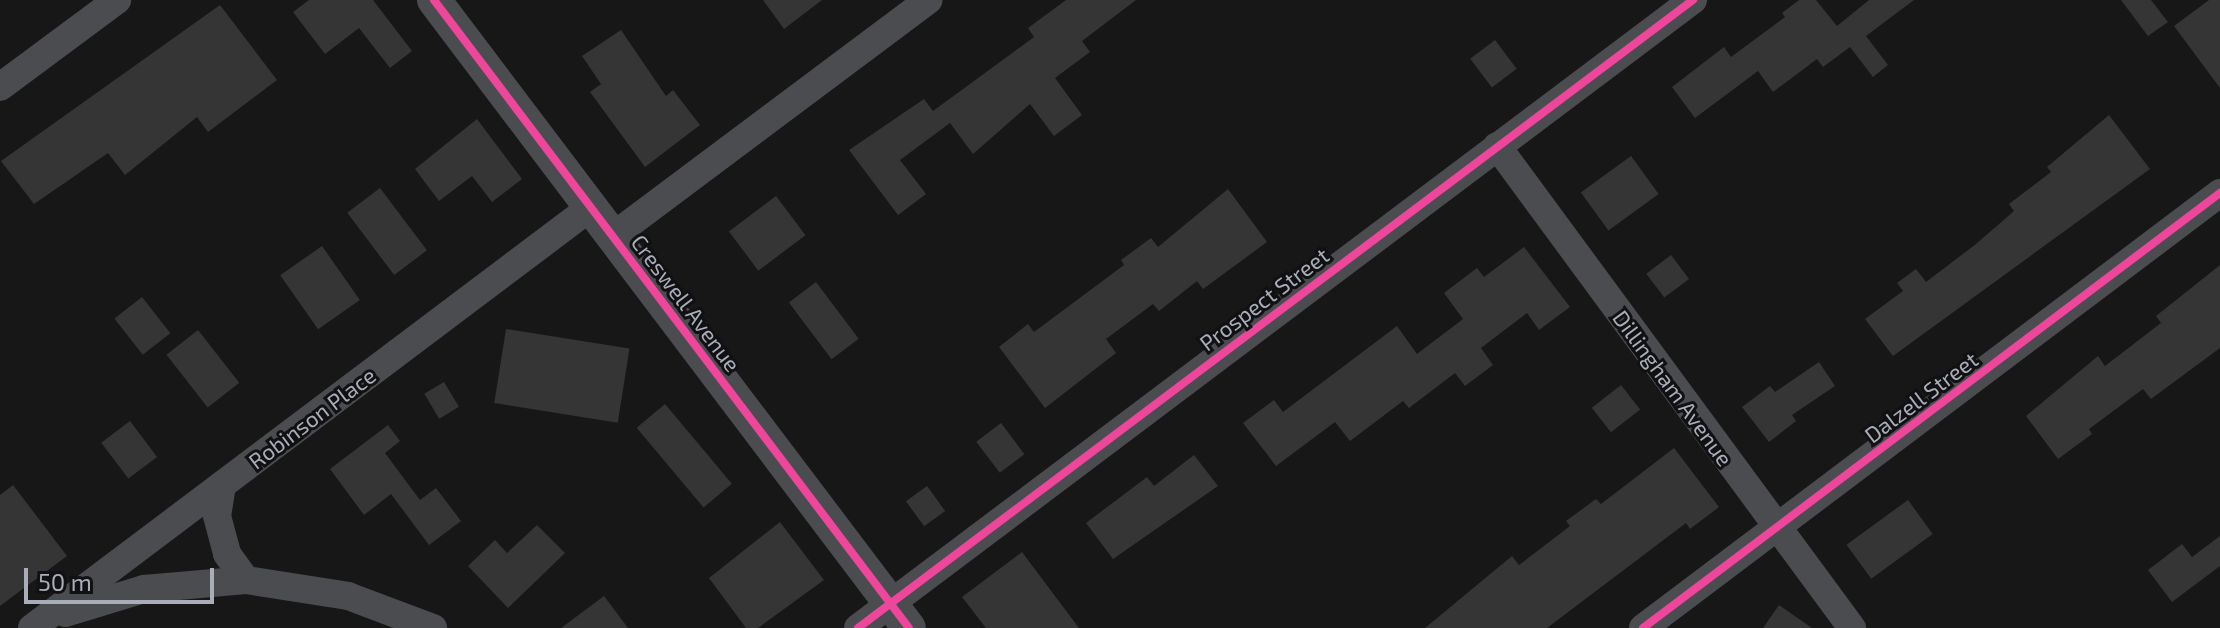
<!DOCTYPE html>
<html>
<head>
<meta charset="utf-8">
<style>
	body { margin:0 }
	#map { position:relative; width:2220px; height:628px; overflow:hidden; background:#171717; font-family:"Exo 2",sans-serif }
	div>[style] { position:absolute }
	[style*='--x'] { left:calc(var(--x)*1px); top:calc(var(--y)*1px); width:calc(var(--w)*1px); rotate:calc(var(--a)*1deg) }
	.building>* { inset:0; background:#353536; transform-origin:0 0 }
	.minor>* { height:28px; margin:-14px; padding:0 14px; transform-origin:14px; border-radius:14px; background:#4b4c50 }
	.tertiary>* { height:34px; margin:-17px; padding:0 17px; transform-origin:17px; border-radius:17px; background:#4b4c50 }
	.cycleway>* { height:8px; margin:-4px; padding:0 4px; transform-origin:4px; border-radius:4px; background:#ed469a }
	span { translate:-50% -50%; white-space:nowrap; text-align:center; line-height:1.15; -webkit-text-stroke:6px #111113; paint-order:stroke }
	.street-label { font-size:22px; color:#a8adb8 }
	.scale { position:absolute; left:24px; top:568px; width:190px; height:36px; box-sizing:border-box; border:4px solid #a8adb8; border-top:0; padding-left:10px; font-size:24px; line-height:28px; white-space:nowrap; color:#a8adb8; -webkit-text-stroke:6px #111113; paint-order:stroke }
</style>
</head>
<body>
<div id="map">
	<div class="building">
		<i style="clip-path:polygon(309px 0,373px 0,412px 51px,390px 68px,359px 28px,325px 54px,293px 12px)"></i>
		<i style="clip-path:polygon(763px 0,822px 0,784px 29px)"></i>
		<i style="clip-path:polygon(1066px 0,1136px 0,1082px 41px,1090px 52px,1055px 78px,1082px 115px,1054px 136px,1030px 104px,973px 154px,950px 123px,900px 160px,926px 194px,898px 215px,849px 150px,924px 99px,933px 111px,1034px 37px,1028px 28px)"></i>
		<i style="clip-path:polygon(1799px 0,1816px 0,1837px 26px,1869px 0,1914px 0,1866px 36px,1888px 65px,1873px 77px,1850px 47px,1823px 67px,1817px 59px,1773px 92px,1758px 71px,1695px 118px,1672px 87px,1724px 47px,1731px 57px,1785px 17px,1782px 13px)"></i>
		<i style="clip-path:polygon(2121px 0,2151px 0,2168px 22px,2148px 36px)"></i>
		<i style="clip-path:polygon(2209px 0,2220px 0,2220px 88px,2174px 26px)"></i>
		<i style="clip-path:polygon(220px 5px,277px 80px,208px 132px,197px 117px,125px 175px,108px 153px,34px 204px,1px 161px)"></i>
		<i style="clip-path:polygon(621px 30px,666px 96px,673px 90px,700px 125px,645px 167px,590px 92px,601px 84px,582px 56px)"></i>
		<i style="left:1495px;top:40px;width:36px;height:31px;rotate:53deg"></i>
		<i style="clip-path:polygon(2109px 115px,2150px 169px,1893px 356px,1865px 319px,1903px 291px,1897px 283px,1916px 269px,1926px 282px,1976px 244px,2014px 211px,2009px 204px,2051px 172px,2047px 167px)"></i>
		<i style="clip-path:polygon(477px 119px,522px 179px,492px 202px,472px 176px,439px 201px,415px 169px)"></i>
		<i style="left:1631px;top:156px;width:47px;height:62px;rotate:54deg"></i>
		<i style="left:380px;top:188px;width:78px;height:41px;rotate:53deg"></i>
		<i style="clip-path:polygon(1228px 189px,1267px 242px,1203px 289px,1197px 281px,1159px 311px,1153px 304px,1106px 339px,1116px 353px,1045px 408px,999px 347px,1028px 324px,1034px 332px,1124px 265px,1121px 260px,1151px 238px,1158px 247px)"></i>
		<i style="left:776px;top:196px;width:49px;height:59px;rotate:53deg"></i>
		<i style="left:322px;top:246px;width:66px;height:51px;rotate:55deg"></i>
		<i style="clip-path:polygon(1524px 247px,1570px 307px,1539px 330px,1527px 313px,1481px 348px,1493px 365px,1465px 386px,1455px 373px,1409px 408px,1403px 401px,1350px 441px,1335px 422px,1276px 466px,1243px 423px,1274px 400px,1283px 412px,1397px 326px,1417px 354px,1463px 319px,1444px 293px,1477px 268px,1484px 277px)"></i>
		<i style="left:1671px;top:255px;width:30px;height:31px;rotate:53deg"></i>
		<i style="clip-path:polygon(2220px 265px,2220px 348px,2151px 399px,2143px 389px,2089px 429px,2092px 434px,2058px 459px,2026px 416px,2098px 356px,2105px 366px,2161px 323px,2156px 316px)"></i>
		<i style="left:816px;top:282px;width:71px;height:34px;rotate:53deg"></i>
		<i style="left:142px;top:297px;width:46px;height:35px;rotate:52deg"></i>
		<i style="left:506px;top:329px;width:125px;height:75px;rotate:9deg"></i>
		<i style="left:198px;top:330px;width:67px;height:40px;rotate:52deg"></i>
		<i style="clip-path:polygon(1819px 362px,1835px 386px,1792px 415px,1796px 421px,1769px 442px,1742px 407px,1770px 386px,1775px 392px)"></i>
		<i style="left:444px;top:382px;width:29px;height:23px;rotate:59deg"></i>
		<i style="left:1621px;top:385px;width:31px;height:37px;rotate:52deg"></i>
		<i style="left:665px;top:404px;width:104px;height:37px;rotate:50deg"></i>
		<i style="left:130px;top:421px;width:45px;height:36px;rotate:53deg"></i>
		<i style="left:1001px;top:423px;width:39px;height:31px;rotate:53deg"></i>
		<i style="clip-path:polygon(388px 425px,400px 441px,385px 453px,420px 500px,436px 488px,461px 521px,429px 545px,391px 494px,364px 515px,330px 469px)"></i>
		<i style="clip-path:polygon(1674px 448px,1719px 507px,1690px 529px,1686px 523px,1547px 628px,1425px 628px,1512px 556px,1519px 565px,1570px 526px,1566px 521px,1596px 499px,1601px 504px)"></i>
		<i style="clip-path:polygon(1194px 455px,1218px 486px,1113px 559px,1086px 523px,1147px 477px,1154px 486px)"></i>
		<i style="clip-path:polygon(13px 485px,67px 556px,0 606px,0 495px)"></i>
		<i style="left:927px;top:486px;width:31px;height:26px;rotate:54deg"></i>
		<i style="left:1908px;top:500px;width:42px;height:76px;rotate:54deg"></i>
		<i style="clip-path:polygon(780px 522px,824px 580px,758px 628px,746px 628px,709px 578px)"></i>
		<i style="clip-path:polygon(537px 525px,565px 553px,508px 608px,468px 566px,495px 540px,507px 553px)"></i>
		<i style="clip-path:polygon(2220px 536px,2220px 566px,2172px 602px,2148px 570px,2182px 544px,2192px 557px)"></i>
		<i style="clip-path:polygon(1022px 552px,1079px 628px,986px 628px,962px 597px)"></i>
		<i style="clip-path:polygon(604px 596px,628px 628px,561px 628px)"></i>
		<i style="clip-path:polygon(1779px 605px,1812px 628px,1763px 628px)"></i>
	</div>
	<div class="minor">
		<i style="--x:0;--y:87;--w:146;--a:-36.6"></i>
		<i style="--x:1497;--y:146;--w:599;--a:53.63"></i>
		<i style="--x:613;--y:236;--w:394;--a:-36.8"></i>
		<i style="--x:222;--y:485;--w:31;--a:99"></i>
		<i style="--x:217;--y:516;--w:39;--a:75"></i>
		<i style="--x:227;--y:554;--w:32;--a:54"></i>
		<i style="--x:65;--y:613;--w:83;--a:-16.9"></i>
		<i style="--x:144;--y:589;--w:102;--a:-5"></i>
		<i style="--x:246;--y:580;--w:103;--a:8.9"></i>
		<i style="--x:348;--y:596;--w:91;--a:20.6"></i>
		<i style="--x:32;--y:628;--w:700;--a:-36.98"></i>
		<i style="--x:858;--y:628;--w:1045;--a:-36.95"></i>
		<i style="--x:1643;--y:628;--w:723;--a:-37.01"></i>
	</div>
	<div class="tertiary">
		<i style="--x:434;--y:0;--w:787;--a:52.9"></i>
	</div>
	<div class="cycleway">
		<i style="--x:434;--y:0;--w:787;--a:52.9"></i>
		<i style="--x:858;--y:628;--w:1045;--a:-36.95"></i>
		<i style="--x:1643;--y:628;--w:723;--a:-37.01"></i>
	</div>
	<div class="street-label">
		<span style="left:1264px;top:299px;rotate:-37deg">Prospect Street</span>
		<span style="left:686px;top:303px;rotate:53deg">Creswell Avenue</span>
		<span style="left:1673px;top:388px;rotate:54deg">Dillingham Avenue</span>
		<span style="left:1921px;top:397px;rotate:-37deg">Dalzell Street</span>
		<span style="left:312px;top:418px;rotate:-37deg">Robinson Place</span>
	</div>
	<div class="scale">50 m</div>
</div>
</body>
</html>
